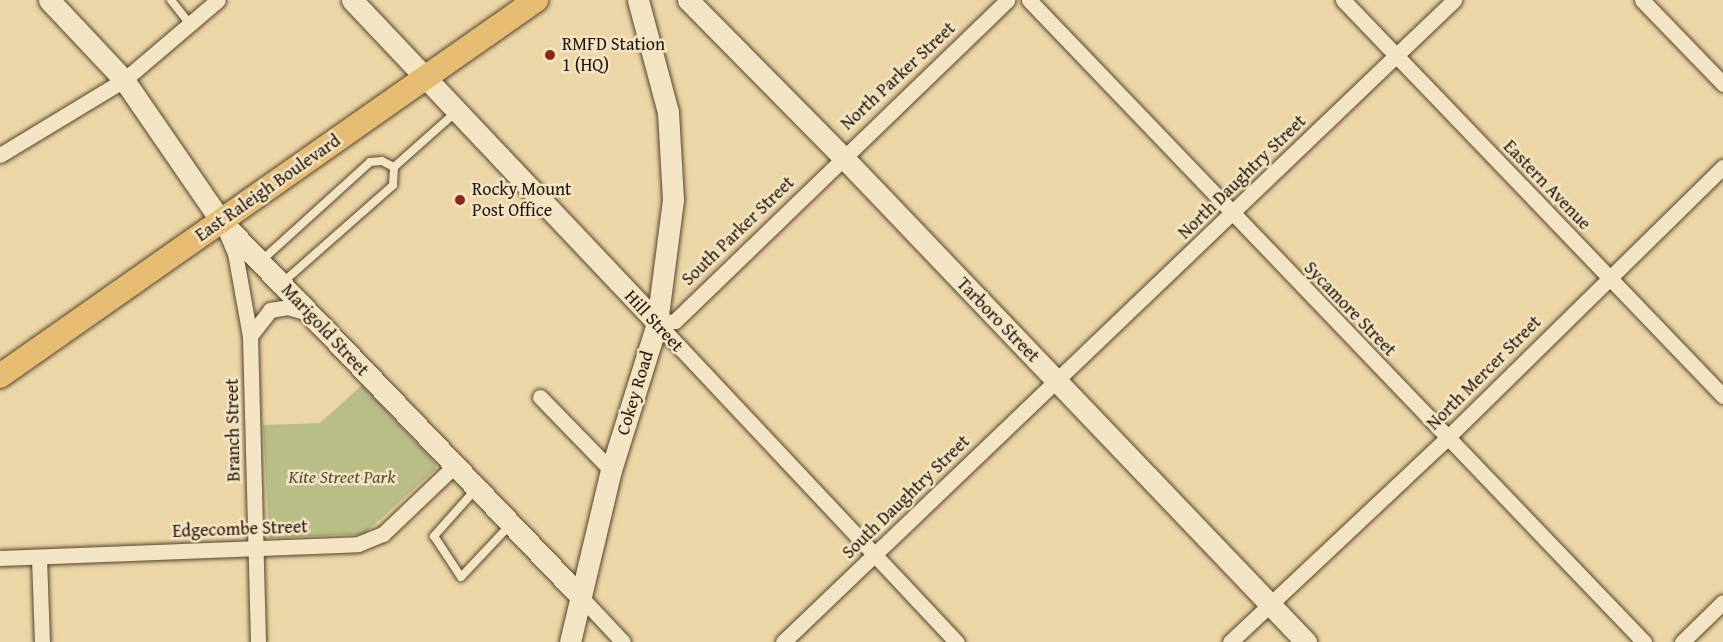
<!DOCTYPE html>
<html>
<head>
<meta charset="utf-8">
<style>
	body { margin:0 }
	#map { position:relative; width:1723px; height:642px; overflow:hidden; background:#ecd6a5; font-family:"Gentium Book Plus",serif }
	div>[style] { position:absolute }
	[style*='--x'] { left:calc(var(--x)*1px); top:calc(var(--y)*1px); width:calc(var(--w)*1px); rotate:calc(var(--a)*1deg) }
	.green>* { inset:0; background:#b9bd86 }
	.roads { filter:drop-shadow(0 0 2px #54432e) drop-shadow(0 0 2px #54432e) }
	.lane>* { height:8px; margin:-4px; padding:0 4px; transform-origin:4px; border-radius:4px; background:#f3e4c4 }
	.street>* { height:15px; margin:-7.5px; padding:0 7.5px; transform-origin:7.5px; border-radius:7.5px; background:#f3e4c4 }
	.secondary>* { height:21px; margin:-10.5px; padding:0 10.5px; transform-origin:10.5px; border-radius:10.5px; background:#f3e4c4 }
	.primary>* { height:24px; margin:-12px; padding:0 12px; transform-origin:12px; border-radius:12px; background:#e6bb72 }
	.dots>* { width:16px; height:16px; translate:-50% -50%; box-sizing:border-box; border:3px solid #f3e4c4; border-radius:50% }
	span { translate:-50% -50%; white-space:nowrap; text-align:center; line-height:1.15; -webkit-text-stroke:5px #f3e4c4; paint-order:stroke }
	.poi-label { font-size:18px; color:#211207 }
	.left { translate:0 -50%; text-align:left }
	.street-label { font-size:18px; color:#211207 }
	.park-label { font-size:18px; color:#564e33; font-style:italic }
</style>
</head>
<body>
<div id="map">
	<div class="green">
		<i style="clip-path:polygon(362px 385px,436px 464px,436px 469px,364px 534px,269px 538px,263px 425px,320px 423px)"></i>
	</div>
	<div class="roads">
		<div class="lane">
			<i style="--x:171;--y:0;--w:31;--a:52"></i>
			<i style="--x:394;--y:167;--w:83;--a:-41.6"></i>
			<i style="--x:261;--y:261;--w:147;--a:-42.2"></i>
			<i style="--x:370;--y:162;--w:12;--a:-5"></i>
			<i style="--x:382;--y:161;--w:13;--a:27"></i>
			<i style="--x:282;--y:283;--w:148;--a:-41.4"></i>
			<i style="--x:393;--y:185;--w:18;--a:-87"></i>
			<i style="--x:475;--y:490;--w:62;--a:131.7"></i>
			<i style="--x:434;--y:536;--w:49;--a:56.6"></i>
			<i style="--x:461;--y:577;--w:70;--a:-46.7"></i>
		</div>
		<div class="street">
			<i style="--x:1029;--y:0;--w:889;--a:46.23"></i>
			<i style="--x:1343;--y:0;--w:549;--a:46.18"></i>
			<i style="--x:1642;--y:0;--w:117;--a:46"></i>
			<i style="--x:0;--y:155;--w:145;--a:-31.2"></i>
			<i style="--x:124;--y:80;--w:123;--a:-40.4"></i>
			<i style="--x:226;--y:232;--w:23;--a:67"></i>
			<i style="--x:235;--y:253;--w:84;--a:79.8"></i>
			<i style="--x:250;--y:336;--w:306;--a:88.5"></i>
			<i style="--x:657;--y:323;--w:18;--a:-6"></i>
			<i style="--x:675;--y:321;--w:462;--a:-44"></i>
			<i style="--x:657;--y:323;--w:438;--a:46.8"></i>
			<i style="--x:250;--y:336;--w:33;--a:-52"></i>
			<i style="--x:270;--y:310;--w:18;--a:-9"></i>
			<i style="--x:288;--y:307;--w:21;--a:17"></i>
			<i style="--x:540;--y:397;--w:102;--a:45.8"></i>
			<i style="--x:39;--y:557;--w:85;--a:88"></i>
			<i style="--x:0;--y:558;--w:358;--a:-2.2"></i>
			<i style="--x:358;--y:544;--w:27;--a:-22"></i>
			<i style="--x:383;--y:534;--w:97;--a:-43.7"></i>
			<i style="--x:579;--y:595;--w:64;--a:46.9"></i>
			<i style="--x:783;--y:642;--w:929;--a:-43.73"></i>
			<i style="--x:1230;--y:642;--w:298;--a:-43.2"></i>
			<i style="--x:1447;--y:438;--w:387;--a:-44.5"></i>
			<i style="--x:1682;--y:642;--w:57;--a:-44.3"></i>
		</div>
		<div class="secondary">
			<i style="--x:49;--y:0;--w:110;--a:46.8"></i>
			<i style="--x:124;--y:80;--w:171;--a:55.5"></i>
			<i style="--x:221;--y:221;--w:518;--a:46.25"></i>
			<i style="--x:352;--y:0;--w:444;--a:46.6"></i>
			<i style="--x:688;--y:0;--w:219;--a:45.4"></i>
			<i style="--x:842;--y:156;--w:672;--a:46.33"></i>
			<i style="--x:570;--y:642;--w:177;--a:-76.6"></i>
			<i style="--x:611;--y:470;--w:154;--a:-72.6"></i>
			<i style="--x:657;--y:323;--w:125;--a:-82.6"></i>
			<i style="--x:673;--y:199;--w:87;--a:-93.3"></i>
			<i style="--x:668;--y:112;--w:116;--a:-105"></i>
		</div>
		<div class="primary">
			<i style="--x:0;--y:376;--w:655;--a:-35.05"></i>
		</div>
	</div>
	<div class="dots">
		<i style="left:550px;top:55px;background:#8f2418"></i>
		<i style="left:460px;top:200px;background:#8f2418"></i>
	</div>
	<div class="poi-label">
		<span class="left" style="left:562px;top:55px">RMFD Station<br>1 (HQ)</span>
		<span class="left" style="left:472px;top:200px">Rocky Mount<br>Post Office</span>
	</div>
	<div class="street-label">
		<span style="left:898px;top:76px;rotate:-43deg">North Parker Street</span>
		<span style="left:1242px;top:177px;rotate:-44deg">North Daughtry Street</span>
		<span style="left:1547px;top:185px;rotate:46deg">Eastern Avenue</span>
		<span style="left:268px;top:188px;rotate:-35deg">East Raleigh Boulevard</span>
		<span style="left:738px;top:231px;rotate:-44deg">South Parker Street</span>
		<span style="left:1350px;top:309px;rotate:46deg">Sycamore Street</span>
		<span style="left:998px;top:320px;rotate:46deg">Tarboro Street</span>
		<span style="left:654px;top:321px;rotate:47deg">Hill Street</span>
		<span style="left:325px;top:330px;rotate:47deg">Marigold Street</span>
		<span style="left:1484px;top:373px;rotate:-45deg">North Mercer Street</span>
		<span style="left:635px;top:393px;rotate:-73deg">Cokey Road</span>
		<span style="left:233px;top:430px;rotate:-91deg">Branch Street</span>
		<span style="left:906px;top:497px;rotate:-44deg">South Daughtry Street</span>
		<span style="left:240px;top:529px;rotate:-2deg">Edgecombe Street</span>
	</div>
	<div class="park-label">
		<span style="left:342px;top:477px">Kite Street Park</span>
	</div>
</div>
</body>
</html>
